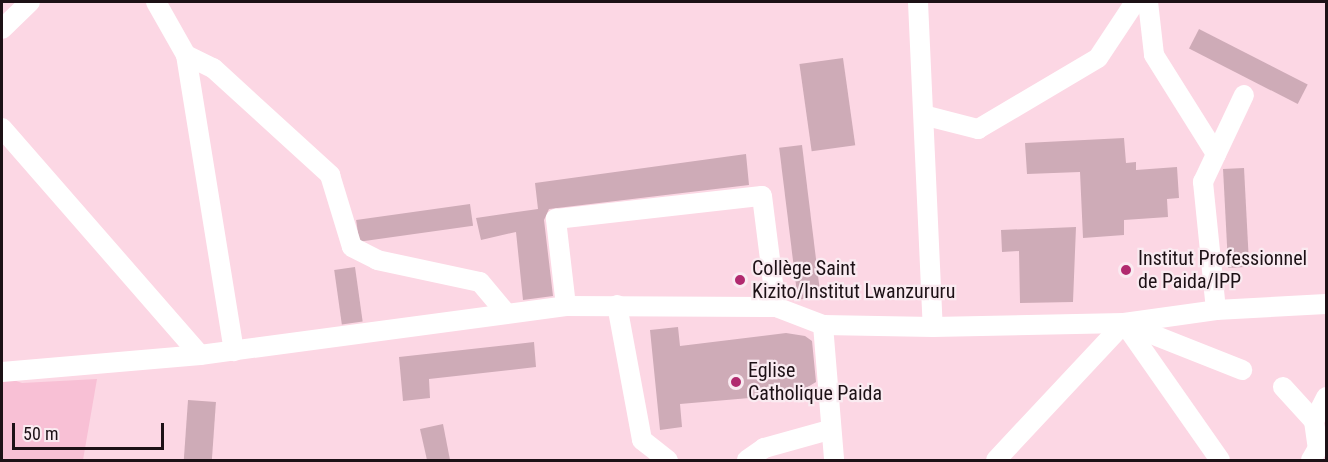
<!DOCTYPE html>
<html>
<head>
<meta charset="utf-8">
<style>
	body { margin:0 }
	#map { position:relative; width:1328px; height:462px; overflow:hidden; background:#fcd7e4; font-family:"Roboto Condensed",sans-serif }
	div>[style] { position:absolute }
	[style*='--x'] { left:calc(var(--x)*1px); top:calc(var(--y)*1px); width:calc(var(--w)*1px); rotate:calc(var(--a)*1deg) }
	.green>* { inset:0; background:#f8c0d5 }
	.building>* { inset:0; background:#ceabb7; transform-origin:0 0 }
	.minor>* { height:20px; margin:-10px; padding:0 10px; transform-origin:10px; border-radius:10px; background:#fff }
	.dots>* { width:16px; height:16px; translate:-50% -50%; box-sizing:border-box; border:3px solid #faebf1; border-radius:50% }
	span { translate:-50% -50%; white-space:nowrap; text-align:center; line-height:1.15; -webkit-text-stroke:4.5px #faebf1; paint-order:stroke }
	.poi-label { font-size:20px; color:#1d1116 }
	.left { translate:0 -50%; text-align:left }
	.frame { position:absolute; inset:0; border:3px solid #1d1116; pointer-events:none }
	.scale { position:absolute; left:12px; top:423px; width:152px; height:27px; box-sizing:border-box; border:3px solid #1d1116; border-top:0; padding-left:8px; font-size:18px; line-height:21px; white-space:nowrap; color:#1d1116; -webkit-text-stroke:4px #faebf1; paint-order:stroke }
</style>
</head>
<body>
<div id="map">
	<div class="green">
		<i style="clip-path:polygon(2px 376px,22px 383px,97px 379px,83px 460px,2px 460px)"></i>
	</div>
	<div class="building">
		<i style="left:1199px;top:29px;width:122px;height:22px;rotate:27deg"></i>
		<i style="left:843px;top:58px;width:88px;height:44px;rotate:82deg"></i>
		<i style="clip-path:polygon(1124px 138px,1126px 163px,1136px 162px,1136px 170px,1177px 167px,1179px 198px,1167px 199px,1168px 217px,1124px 220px,1124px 235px,1083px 238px,1080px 172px,1027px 174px,1025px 143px)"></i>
		<i style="left:802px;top:145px;width:153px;height:23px;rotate:83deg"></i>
		<i style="clip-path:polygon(746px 154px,749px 185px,549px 209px,544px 220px,553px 296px,523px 300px,516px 232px,481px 240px,476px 218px,538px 209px,535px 183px)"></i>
		<i style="left:1244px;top:168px;width:99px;height:21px;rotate:87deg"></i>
		<i style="left:470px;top:204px;width:22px;height:115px;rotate:82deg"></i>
		<i style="clip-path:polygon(1076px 227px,1073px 302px,1020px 303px,1019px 251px,1002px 252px,1001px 230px)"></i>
		<i style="left:355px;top:267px;width:55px;height:21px;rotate:82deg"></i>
		<i style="clip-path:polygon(678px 327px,680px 346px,786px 333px,805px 336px,812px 341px,816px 382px,796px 394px,680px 404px,682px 427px,660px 430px,650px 330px)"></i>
		<i style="clip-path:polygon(534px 342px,536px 367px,429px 379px,430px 398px,403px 401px,399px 357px)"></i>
		<i style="left:188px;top:400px;width:28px;height:60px;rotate:4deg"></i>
		<i style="clip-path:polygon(443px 424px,450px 460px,427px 460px,420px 429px)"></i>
	</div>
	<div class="minor">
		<i style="--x:156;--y:2;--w:61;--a:60.5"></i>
		<i style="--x:186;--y:55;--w:300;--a:80.8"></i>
		<i style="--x:918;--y:2;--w:325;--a:87.4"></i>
		<i style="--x:1148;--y:2;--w:53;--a:83.5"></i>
		<i style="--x:1154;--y:55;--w:117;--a:57.9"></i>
		<i style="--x:2;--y:29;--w:39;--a:-44"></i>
		<i style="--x:186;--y:55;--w:30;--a:26"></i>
		<i style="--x:213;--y:68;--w:159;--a:42.4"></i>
		<i style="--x:330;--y:175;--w:75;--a:73"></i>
		<i style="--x:352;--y:247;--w:28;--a:27"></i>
		<i style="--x:377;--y:260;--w:105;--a:12.1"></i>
		<i style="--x:480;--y:282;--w:39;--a:50"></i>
		<i style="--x:927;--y:116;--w:53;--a:14.3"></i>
		<i style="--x:978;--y:129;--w:139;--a:-30.6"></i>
		<i style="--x:1098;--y:58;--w:67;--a:-56.5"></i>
		<i style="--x:2;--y:128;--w:301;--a:48.9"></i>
		<i style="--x:617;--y:305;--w:137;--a:79.5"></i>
		<i style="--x:642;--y:440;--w:33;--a:38"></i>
		<i style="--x:566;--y:306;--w:88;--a:-96.6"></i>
		<i style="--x:556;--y:219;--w:207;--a:-6.4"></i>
		<i style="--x:762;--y:196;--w:112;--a:82.8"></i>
		<i style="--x:1216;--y:310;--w:129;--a:-95.8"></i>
		<i style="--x:1203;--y:182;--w:96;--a:-64.8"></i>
		<i style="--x:1124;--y:323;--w:167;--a:55"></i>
		<i style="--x:1126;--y:324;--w:125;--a:21.6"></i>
		<i style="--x:823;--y:325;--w:135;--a:85.3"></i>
		<i style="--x:2;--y:372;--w:199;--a:-4.9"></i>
		<i style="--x:200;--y:355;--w:369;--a:-7.6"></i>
		<i style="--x:566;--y:306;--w:210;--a:0.3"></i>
		<i style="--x:776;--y:307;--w:50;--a:21"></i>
		<i style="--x:823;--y:325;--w:110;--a:1"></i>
		<i style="--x:933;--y:327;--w:191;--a:-1.2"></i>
		<i style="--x:1124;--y:323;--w:93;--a:-8"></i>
		<i style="--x:1216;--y:310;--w:110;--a:-3.1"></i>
		<i style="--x:1283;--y:387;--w:46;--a:47.6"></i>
		<i style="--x:1314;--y:421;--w:27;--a:82"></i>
		<i style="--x:1318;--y:448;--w:14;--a:120"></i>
		<i style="--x:1314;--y:421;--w:27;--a:-63"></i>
		<i style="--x:747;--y:460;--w:21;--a:-35"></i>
		<i style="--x:764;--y:448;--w:67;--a:-15.5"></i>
		<i style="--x:996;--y:460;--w:187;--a:-46.9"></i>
	</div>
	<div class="dots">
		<i style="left:1126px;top:270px;background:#b12a6f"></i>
		<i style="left:740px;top:280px;background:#b12a6f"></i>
		<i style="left:736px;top:382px;background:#b12a6f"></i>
	</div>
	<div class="poi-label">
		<span class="left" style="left:1138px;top:270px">Institut Professionnel<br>de Paida/IPP</span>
		<span class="left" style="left:752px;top:280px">Collège Saint<br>Kizito/Institut Lwanzururu</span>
		<span class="left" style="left:748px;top:382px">Eglise<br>Catholique Paida</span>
	</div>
	<div class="frame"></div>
	<div class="scale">50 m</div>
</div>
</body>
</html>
